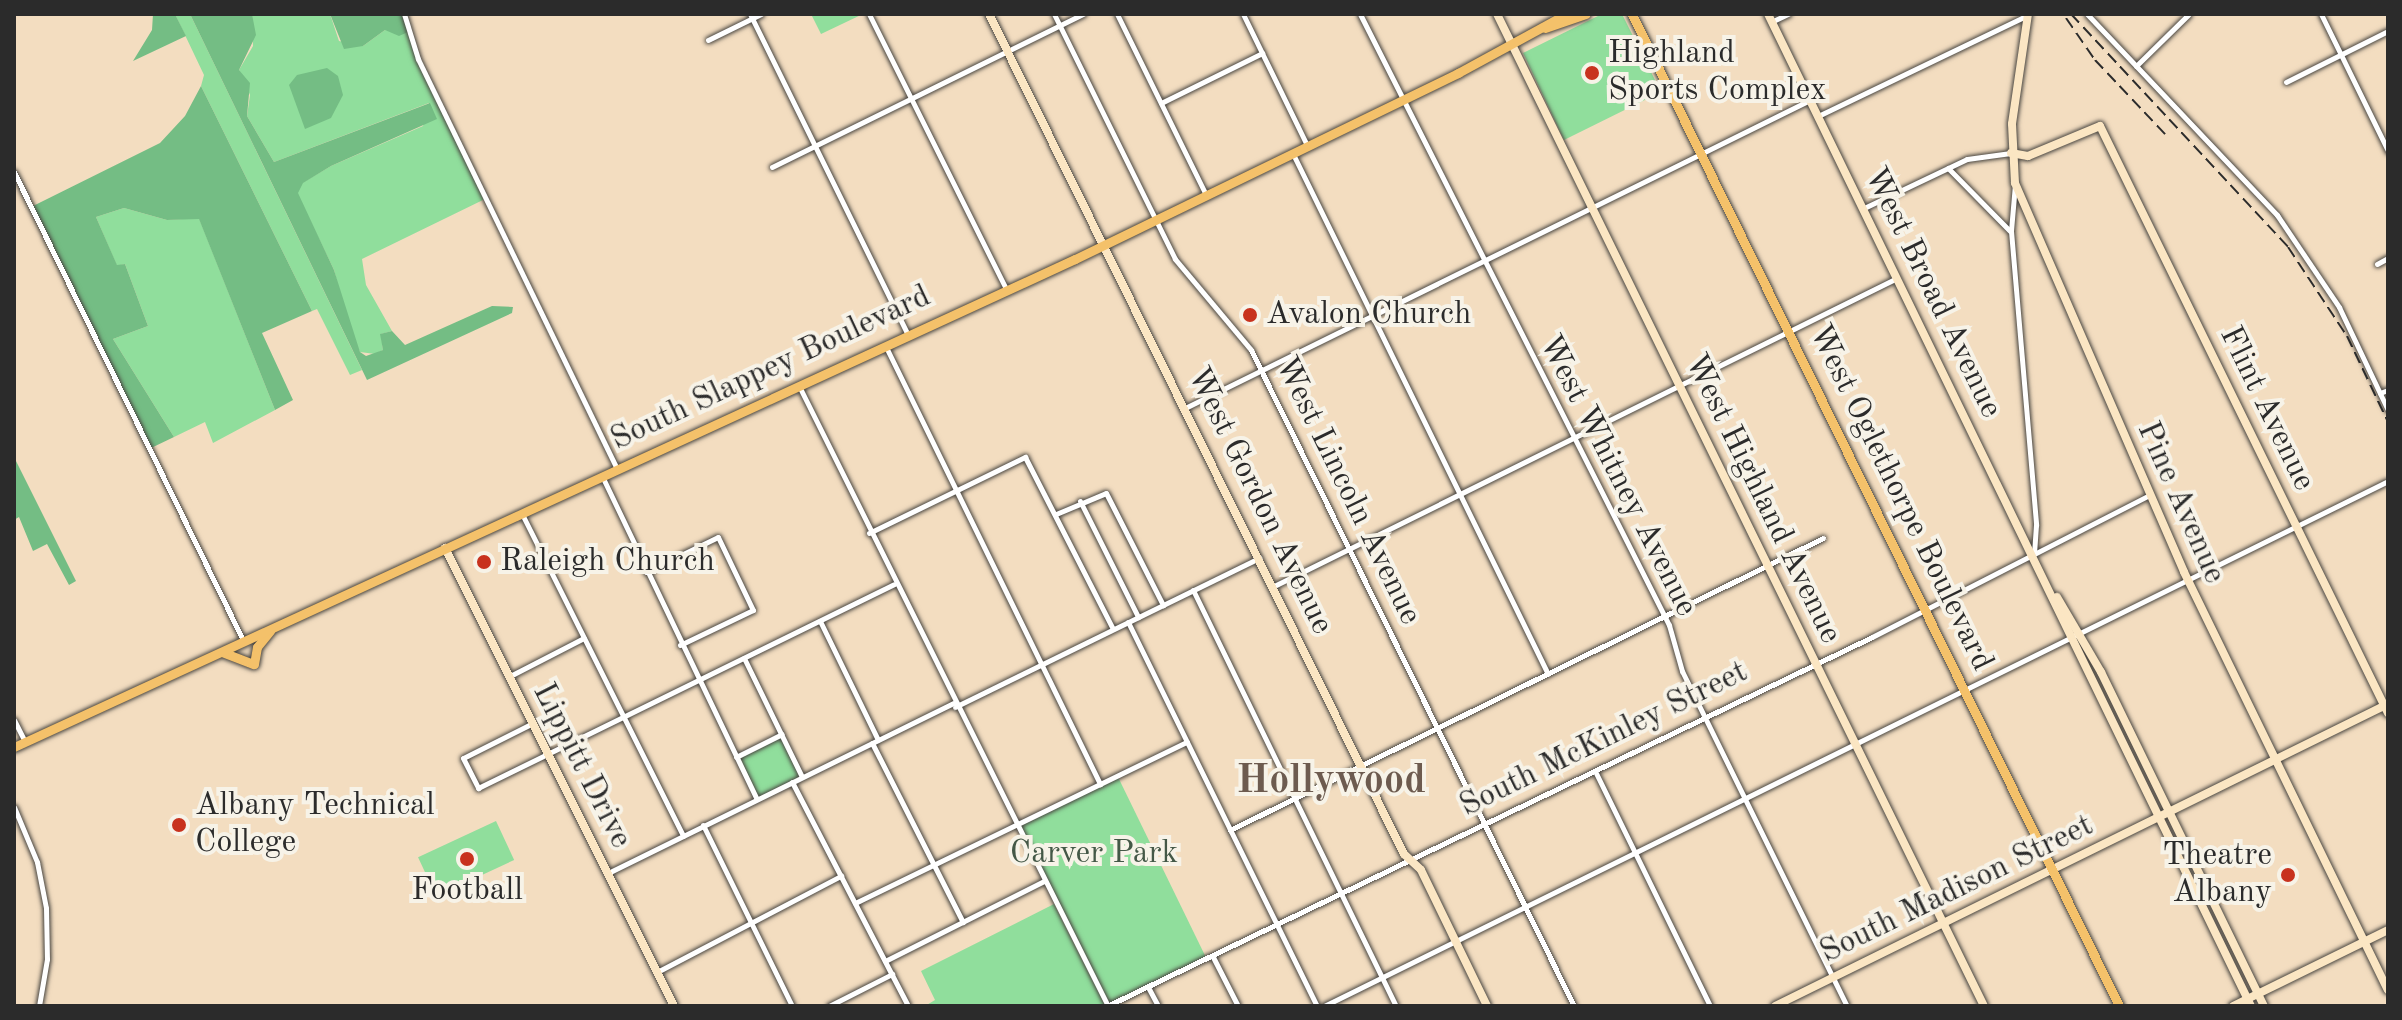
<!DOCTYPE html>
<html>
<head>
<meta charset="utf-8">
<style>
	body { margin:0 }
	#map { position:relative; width:2402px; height:1020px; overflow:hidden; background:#f3ddc0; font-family:"Old Standard TT",serif }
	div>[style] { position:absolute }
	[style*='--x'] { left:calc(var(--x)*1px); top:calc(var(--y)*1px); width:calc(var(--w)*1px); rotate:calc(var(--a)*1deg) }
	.green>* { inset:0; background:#90de9c; transform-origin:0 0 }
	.forest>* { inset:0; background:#74bd84 }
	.roads { filter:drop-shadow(0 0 2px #494641) drop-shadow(0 0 2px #494641) }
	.street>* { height:5px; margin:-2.5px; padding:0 2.5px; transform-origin:2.5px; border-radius:2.5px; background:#fff }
	.secondary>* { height:8px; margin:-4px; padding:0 4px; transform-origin:4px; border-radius:4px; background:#fbe6c3 }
	.primary>* { height:9px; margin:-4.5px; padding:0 4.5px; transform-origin:4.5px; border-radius:4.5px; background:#f4c16a }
	.rail>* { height:2px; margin-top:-1px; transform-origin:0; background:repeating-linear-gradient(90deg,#2b2b2b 0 12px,transparent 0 18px) }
	.dots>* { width:22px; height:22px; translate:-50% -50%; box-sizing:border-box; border:4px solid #f7f3e8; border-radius:50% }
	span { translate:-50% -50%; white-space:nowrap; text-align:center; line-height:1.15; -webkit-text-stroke:8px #f7f3e8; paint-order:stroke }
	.poi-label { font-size:32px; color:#2b2b2b }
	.left { translate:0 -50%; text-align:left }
	.right { translate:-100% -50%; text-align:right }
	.street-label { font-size:32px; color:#2b2b2b }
	.park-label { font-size:32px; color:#445847 }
	.district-label { font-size:40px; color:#6d5b4f; font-weight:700 }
	.frame { position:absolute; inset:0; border:16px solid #2b2b2b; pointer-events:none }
</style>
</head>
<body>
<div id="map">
	<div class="green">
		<i style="clip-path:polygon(175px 14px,190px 14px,362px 370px,350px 375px,317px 309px,312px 311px,201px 86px,204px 75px)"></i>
		<i style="clip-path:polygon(252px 14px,330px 14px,339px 41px,363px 46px,385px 30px,408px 32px,485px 199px,362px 259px,366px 285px,392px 331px,381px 334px,383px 350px,375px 354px,360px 352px,351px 334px,334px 270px,297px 193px,302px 183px,331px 166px,423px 126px,429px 103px,274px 162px,247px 116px,250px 95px,239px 70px,253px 46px)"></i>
		<i style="clip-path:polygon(811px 14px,863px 14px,821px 34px)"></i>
		<i style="clip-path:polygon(1602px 14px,1622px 14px,1661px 92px,1564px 140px,1523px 53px)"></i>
		<i style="clip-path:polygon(124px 208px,167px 220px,199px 218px,275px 410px,213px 443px,205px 422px,174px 437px,113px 339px,148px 326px,125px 264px,117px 266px,96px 217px)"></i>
		<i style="left:781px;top:735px;width:47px;height:49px;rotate:65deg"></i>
		<i style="left:1118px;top:777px;width:201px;height:111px;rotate:64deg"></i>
		<i style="left:496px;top:821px;width:43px;height:86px;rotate:65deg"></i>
		<i style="clip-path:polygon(1054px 904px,1105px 1005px,925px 1006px,935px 1000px,921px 971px)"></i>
	</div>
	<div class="forest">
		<i style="clip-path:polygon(153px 14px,175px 14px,186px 36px,133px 61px,152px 30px)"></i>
		<i style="clip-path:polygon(190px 14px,252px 14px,256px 35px,239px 70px,250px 83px,247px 116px,274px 162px,430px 103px,437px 119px,331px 166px,303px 183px,298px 193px,334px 270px,360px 352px,366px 356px,383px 350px,380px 334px,392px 331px,405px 345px,492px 306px,513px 307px,512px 313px,367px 380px)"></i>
		<i style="clip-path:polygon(330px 14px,404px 14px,408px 32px,399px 36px,385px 30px,363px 46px,344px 49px)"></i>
		<i style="clip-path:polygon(327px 68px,338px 76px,343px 95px,331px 118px,305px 129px,289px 85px,297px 75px)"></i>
		<i style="clip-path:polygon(201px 86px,312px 311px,262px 333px,293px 400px,275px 410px,199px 219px,167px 220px,124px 208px,96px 217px,117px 265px,125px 264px,148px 326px,113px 339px,174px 437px,149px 449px,31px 207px,160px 143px,185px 116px)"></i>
		<i style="clip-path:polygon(14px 457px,76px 581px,69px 585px,47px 544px,33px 551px,19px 517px,14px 520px)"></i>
	</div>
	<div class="roads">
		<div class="street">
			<i style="--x:404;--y:14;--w:47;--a:72.7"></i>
			<i style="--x:418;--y:59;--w:455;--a:64.1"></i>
			<i style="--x:750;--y:14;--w:358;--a:63.8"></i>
			<i style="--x:869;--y:14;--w:307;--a:63.5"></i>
			<i style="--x:1054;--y:14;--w:273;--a:63.7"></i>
			<i style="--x:1175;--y:259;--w:119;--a:50.1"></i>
			<i style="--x:1251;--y:350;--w:731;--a:63.79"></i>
			<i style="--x:1117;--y:14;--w:202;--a:63.8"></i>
			<i style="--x:1243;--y:14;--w:146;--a:64"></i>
			<i style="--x:1360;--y:14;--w:685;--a:63.17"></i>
			<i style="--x:1669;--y:625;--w:48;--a:74.2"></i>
			<i style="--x:1682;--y:671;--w:373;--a:63.8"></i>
			<i style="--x:2087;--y:14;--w:277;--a:46.6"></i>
			<i style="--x:2277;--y:215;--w:111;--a:56"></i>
			<i style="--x:2339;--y:307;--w:114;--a:64.6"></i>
			<i style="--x:2321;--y:14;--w:153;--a:63.9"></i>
			<i style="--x:1773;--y:21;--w:17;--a:-25"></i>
			<i style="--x:708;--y:40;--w:59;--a:-26.1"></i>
			<i style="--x:2136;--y:66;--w:74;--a:-44.5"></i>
			<i style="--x:2286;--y:82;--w:114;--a:-26.6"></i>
			<i style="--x:1161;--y:103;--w:113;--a:-26.3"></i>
			<i style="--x:1818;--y:116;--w:233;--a:-25.7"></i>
			<i style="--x:1293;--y:154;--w:579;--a:63.88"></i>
			<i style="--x:772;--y:167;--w:347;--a:-26.2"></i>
			<i style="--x:1948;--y:168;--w:88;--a:45.5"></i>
			<i style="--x:14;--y:172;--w:521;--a:63.93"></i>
			<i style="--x:2015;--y:184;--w:47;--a:94.9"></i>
			<i style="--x:2011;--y:231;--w:295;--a:85.1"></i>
			<i style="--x:2036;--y:525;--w:28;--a:94"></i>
			<i style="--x:1864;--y:208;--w:114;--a:-25.4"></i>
			<i style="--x:1967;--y:159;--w:44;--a:-7.8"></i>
			<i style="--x:2377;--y:264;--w:13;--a:-29"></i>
			<i style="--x:886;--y:347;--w:487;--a:63.9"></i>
			<i style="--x:799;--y:386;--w:693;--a:63.51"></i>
			<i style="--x:2380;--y:393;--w:9;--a:-21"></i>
			<i style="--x:1187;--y:407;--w:695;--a:-26.23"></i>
			<i style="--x:602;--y:476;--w:358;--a:64.4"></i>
			<i style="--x:1080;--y:501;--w:130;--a:63.4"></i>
			<i style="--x:522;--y:514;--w:360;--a:63.4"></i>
			<i style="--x:1056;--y:514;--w:54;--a:-22.8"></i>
			<i style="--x:1106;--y:493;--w:126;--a:63"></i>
			<i style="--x:869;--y:533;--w:174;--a:-26"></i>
			<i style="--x:1025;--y:457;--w:193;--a:62.9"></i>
			<i style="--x:646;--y:572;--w:80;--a:-25.9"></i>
			<i style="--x:718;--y:537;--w:81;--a:64.4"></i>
			<i style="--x:753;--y:610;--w:81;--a:154.4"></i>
			<i style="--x:1274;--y:586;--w:695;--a:-26.31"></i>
			<i style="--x:1193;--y:590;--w:463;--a:64"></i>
			<i style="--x:820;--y:621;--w:132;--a:64"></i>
			<i style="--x:1128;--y:622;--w:428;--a:63.8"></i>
			<i style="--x:744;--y:658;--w:132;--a:64"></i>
			<i style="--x:510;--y:676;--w:83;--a:-27.2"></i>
			<i style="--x:955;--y:707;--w:339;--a:-26.1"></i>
			<i style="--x:14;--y:720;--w:25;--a:63"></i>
			<i style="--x:533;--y:723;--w:78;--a:153.4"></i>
			<i style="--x:463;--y:758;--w:34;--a:63"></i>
			<i style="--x:478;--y:788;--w:463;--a:-26.1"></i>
			<i style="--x:872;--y:743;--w:201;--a:63.1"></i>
			<i style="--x:736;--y:757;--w:51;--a:-26.6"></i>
			<i style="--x:1595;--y:771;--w:262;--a:63.9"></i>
			<i style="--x:792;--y:782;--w:252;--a:62.6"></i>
			<i style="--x:14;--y:807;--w:60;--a:67.3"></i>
			<i style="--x:37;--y:862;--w:47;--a:78.9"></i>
			<i style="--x:46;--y:908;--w:51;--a:88.9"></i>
			<i style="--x:47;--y:959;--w:48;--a:99.7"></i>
			<i style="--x:703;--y:825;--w:202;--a:63.8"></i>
			<i style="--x:1230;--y:830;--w:661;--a:-26.22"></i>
			<i style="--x:608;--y:873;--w:385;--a:-26.2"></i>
			<i style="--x:855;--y:903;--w:369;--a:-25.9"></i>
			<i style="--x:1213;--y:957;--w:55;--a:63"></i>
			<i style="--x:885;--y:961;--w:178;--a:-26.7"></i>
			<i style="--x:657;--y:972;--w:208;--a:-27.6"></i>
			<i style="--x:1148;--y:987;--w:21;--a:62"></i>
			<i style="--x:829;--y:1006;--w:71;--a:-26.9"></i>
			<i style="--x:1107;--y:1006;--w:849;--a:-25.75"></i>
			<i style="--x:1872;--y:637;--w:312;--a:-27.1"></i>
			<i style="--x:1324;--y:1006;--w:1186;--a:-26.26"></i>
		</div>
		<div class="secondary">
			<i style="--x:989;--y:14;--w:937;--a:63.71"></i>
			<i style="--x:1404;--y:854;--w:23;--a:43"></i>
			<i style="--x:1421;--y:870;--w:151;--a:64.1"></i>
			<i style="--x:1497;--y:14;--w:1105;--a:63.85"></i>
			<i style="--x:1768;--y:14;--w:1103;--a:64.04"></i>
			<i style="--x:2028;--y:14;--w:111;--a:98.3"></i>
			<i style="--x:2012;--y:124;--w:59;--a:87.1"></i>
			<i style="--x:2015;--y:183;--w:424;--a:66.5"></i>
			<i style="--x:2184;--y:572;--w:465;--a:64"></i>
			<i style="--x:2011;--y:153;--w:17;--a:10"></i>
			<i style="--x:2028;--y:156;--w:78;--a:-22.6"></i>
			<i style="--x:2100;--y:126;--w:654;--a:63.87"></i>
			<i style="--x:445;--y:548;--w:512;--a:63.43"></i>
			<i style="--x:2057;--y:597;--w:87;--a:59.6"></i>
			<i style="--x:2101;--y:672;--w:372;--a:64"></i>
			<i style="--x:1775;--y:1006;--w:683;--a:-26.23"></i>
			<i style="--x:2233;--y:1006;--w:173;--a:-26.1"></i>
		</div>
		<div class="primary">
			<i style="--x:1632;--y:14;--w:1105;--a:63.85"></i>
			<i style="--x:1545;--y:28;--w:43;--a:-18.9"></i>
			<i style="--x:222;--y:652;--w:34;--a:21"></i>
			<i style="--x:254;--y:664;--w:17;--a:-80"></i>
			<i style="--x:257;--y:647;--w:21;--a:-51"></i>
			<i style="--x:14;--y:747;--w:1168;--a:-24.7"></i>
			<i style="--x:1075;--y:259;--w:426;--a:-25.9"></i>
			<i style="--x:1458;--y:73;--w:123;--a:-28.6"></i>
		</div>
	</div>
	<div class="rail">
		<i style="--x:2071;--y:14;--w:318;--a:47"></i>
		<i style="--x:2288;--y:247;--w:107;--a:56.5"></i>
		<i style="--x:2347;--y:336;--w:95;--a:64.5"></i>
		<i style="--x:2066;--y:18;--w:51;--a:55.4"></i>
		<i style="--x:2095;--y:60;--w:102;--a:46.6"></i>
	</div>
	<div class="dots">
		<i style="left:1592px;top:73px;background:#c8321e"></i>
		<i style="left:1250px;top:315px;background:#c8321e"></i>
		<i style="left:484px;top:562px;background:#c8321e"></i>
		<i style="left:179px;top:825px;background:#c8321e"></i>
		<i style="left:467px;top:859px;background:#c8321e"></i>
		<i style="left:2288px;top:875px;background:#c8321e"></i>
	</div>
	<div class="poi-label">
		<span class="left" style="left:1608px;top:73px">Highland<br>Sports Complex</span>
		<span class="left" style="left:1266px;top:315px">Avalon Church</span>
		<span class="left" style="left:500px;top:562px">Raleigh Church</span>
		<span class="left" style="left:195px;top:825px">Albany Technical<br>College</span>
		<span class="right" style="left:2272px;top:875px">Theatre<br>Albany</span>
		<span style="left:467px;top:891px">Football</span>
	</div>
	<div class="street-label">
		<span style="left:1932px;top:293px;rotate:64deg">West Broad Avenue</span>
		<span style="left:771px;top:369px;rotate:-25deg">South Slappey Boulevard</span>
		<span style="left:2266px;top:409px;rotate:64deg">Flint Avenue</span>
		<span style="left:1617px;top:476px;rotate:63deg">West Whitney Avenue</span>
		<span style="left:1347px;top:491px;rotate:64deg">West Lincoln Avenue</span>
		<span style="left:1900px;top:498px;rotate:64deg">West Oglethorpe Boulevard</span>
		<span style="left:1762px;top:499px;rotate:64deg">West Highland Avenue</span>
		<span style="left:1259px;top:501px;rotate:64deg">West Gordon Avenue</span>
		<span style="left:2180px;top:503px;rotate:66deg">Pine Avenue</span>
		<span style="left:1604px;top:740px;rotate:-26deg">South McKinley Street</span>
		<span style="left:581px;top:766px;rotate:63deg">Lippitt Drive</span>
		<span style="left:1957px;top:890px;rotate:-26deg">South Madison Street</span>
	</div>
	<div class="park-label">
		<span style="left:1094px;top:854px">Carver Park</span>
	</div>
	<div class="district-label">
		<span style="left:1331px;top:782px">Hollywood</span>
	</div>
	<div class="frame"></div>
</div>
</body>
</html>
